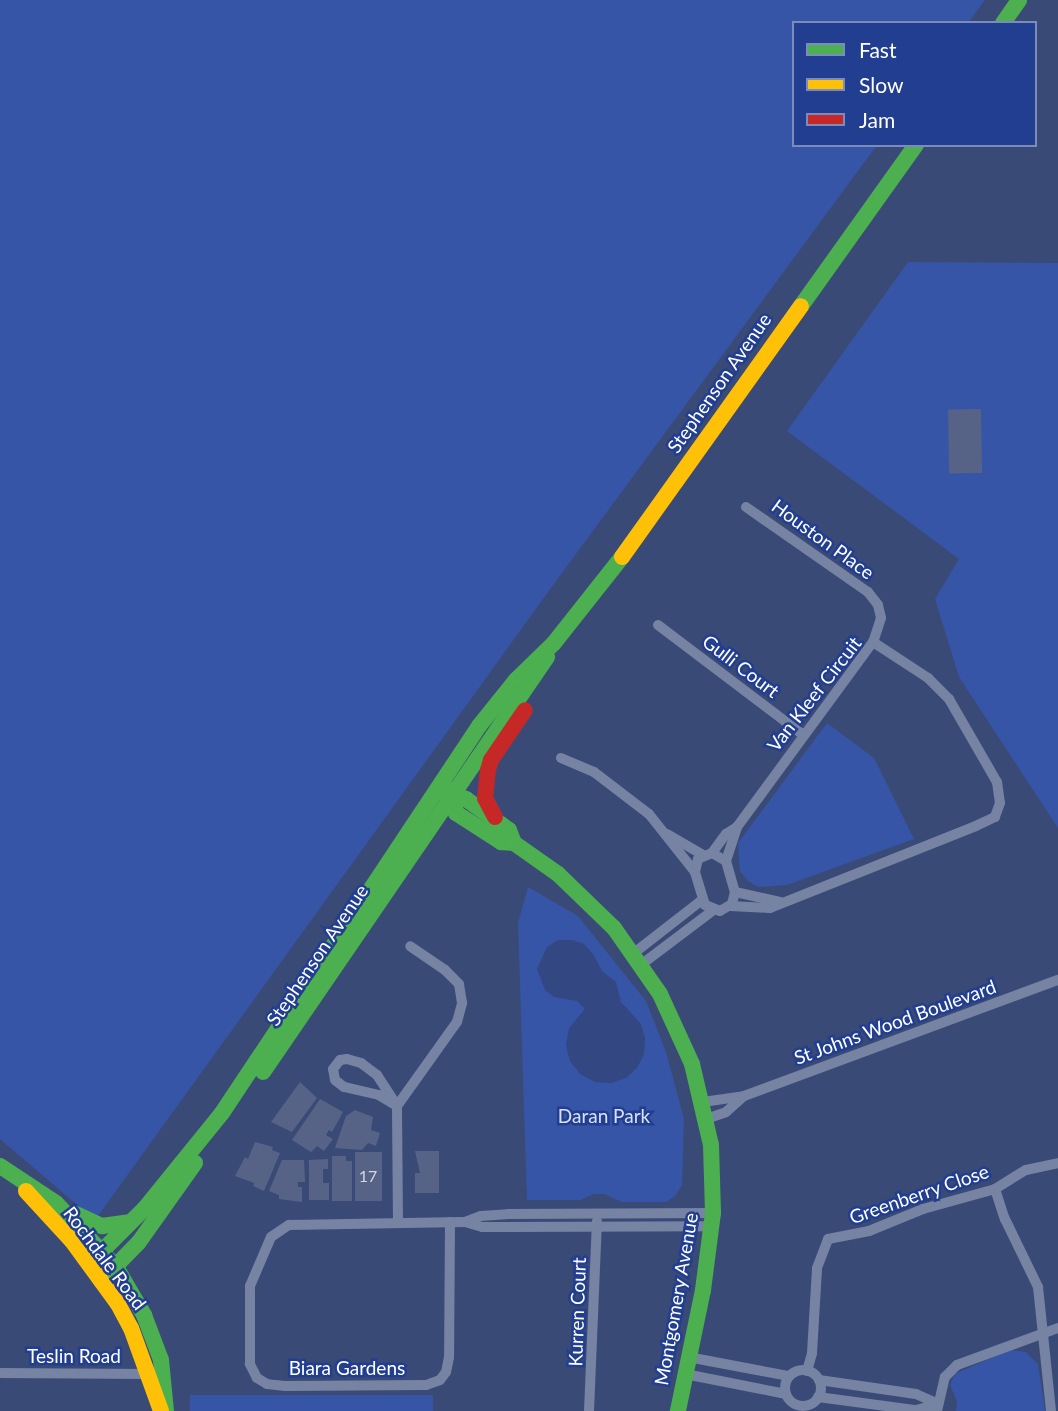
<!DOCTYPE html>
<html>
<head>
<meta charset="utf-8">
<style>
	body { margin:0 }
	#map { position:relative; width:1058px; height:1411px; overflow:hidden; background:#3a4a77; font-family:Lato,sans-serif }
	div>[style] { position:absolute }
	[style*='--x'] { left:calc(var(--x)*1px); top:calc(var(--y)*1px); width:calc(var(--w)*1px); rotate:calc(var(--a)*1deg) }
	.green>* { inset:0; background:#3655a6; transform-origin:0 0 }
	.water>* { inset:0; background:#334783 }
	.building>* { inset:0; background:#566387; transform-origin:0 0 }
	.street>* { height:10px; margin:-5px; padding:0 5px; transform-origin:5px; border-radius:5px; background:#7783a2 }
	.street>.ring { margin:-5px; padding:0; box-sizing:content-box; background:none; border:10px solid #7783a2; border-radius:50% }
	.fast>* { height:16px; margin:-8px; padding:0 8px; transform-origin:8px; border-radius:8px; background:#4caf50 }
	.slow>* { height:16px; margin:-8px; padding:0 8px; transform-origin:8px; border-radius:8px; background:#ffc107 }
	.jam>* { height:16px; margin:-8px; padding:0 8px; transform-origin:8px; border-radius:8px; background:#c62828 }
	span { translate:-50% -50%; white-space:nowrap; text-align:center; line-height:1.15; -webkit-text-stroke:5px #213e90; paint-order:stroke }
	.number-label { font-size:16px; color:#d5d8e1 }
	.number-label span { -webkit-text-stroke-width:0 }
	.street-label { font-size:19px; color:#fff }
	.park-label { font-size:19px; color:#d7e1f9 }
	.legend { position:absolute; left:792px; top:21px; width:245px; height:126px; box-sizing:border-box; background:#213e90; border:2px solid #7a8bbc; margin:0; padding:9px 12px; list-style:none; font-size:21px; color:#fff }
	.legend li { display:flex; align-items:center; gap:14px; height:35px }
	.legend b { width:35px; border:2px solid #7a8bbc }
</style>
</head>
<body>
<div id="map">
	<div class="green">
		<i style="clip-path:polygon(0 0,985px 0,968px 23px,794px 23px,794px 145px,877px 145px,548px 592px,95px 1220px,0 1139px)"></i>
		<i style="clip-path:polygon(908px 262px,1058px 263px,1058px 828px,959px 677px,935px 599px,959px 559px,787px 431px)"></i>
		<i style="clip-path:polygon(827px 723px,874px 758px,914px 839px,787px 885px,758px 887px,748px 881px,740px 871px,738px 843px)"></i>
		<i style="clip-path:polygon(528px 887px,578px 916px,646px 1001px,666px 1052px,684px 1119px,682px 1185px,675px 1196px,666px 1202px,622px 1202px,604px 1194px,593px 1194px,581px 1200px,527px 1200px,518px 923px)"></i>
		<i style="clip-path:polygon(1009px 1350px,1026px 1352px,1038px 1364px,1045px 1411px,956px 1411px,957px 1401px,950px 1385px,955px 1374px)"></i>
		<i style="left:190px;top:1395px;width:243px;height:16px"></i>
	</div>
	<div class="water">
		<i style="clip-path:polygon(558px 940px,572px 940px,584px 944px,593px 954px,602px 971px,616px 982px,621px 1002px,641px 1024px,645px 1038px,644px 1054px,637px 1068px,626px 1078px,611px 1083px,595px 1082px,580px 1074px,570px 1061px,566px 1045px,569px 1028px,585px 1009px,577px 1001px,554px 997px,545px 990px,537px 969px,547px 947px)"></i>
	</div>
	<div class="building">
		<i style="left:981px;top:409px;width:64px;height:33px;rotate:89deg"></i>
		<i style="clip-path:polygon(300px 1082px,317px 1098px,292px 1132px,271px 1122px)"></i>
		<i style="clip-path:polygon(320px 1099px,343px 1112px,332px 1132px,329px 1130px,326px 1135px,333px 1139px,324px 1151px,317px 1146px,311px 1152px,292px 1140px)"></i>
		<i style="clip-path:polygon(355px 1110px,373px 1117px,371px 1130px,380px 1133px,376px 1146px,368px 1143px,362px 1150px,335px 1148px,346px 1116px)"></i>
		<i style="clip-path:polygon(255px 1142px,273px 1147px,272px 1150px,280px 1153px,264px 1191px,253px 1186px,254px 1183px,235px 1176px,245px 1157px,248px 1159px)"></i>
		<i style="clip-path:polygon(415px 1151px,439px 1151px,439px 1193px,415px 1193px,415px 1173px,420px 1173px)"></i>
		<i style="left:355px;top:1152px;width:27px;height:49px"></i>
		<i style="clip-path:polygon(332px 1156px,346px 1156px,346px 1161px,352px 1161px,352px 1201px,332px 1201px)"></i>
		<i style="clip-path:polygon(328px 1159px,328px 1169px,323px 1169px,323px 1183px,329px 1183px,329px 1200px,309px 1200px,309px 1160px)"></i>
		<i style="clip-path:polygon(282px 1160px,304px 1160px,305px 1182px,298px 1182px,298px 1187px,302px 1187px,302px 1202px,279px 1199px,279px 1195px,269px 1191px)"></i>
	</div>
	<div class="street">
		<i style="--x:746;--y:507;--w:149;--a:34.9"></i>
		<i style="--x:868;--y:592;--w:16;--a:52"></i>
		<i style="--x:878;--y:605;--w:13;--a:77"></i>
		<i style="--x:881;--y:618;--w:25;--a:108"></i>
		<i style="--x:658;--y:625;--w:181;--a:37.1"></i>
		<i style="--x:561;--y:758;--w:36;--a:23"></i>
		<i style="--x:594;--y:772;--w:69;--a:37.4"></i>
		<i style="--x:649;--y:814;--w:74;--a:51.6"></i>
		<i style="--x:667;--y:834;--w:42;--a:30.3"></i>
		<i style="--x:712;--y:853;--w:24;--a:-54"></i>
		<i style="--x:726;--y:834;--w:13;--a:-32"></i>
		<i style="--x:737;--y:827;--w:230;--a:-53.7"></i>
		<i style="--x:873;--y:642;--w:66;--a:33.2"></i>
		<i style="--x:928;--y:678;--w:30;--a:45"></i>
		<i style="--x:949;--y:699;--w:96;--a:60"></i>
		<i style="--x:997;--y:782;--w:21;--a:82"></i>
		<i style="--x:1000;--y:803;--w:15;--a:110"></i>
		<i style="--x:995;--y:817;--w:21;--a:155"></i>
		<i style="--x:976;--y:826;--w:222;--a:158.3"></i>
		<i style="--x:770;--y:908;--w:40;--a:-177.1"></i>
		<i style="--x:712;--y:853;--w:16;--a:30"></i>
		<i style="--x:726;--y:861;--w:32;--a:74"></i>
		<i style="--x:735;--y:892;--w:12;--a:104"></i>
		<i style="--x:732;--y:904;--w:14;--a:150"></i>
		<i style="--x:720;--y:911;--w:16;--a:-158"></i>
		<i style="--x:705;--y:905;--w:34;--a:-107"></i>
		<i style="--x:695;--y:872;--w:13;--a:-77"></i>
		<i style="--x:698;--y:859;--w:15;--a:-23"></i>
		<i style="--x:726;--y:861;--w:36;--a:-72"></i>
		<i style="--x:735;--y:892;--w:46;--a:12.5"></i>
		<i style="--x:634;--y:953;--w:86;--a:-37.9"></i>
		<i style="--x:642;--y:964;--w:88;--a:-37.1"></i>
		<i style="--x:703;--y:1102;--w:41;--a:-8.3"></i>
		<i style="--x:744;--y:1096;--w:335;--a:-20.3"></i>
		<i style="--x:706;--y:1119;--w:21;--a:-19"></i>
		<i style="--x:726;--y:1112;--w:24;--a:-42"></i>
		<i style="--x:995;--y:1189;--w:32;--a:72"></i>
		<i style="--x:1005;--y:1219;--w:76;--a:64.1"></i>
		<i style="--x:1038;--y:1287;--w:125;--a:84"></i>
		<i style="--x:450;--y:1222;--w:135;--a:90.4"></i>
		<i style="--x:449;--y:1357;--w:15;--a:101"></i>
		<i style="--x:446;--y:1372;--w:10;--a:127"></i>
		<i style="--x:440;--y:1380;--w:15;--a:160"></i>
		<i style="--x:426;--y:1385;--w:141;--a:179.6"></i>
		<i style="--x:285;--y:1386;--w:18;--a:-174"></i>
		<i style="--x:267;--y:1384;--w:12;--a:-149"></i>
		<i style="--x:257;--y:1378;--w:16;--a:-117"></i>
		<i style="--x:250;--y:1364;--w:78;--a:-90"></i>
		<i style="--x:250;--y:1286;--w:53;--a:-66.8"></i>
		<i style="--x:271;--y:1237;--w:22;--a:-34"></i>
		<i style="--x:289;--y:1225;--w:176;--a:-1"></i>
		<i style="--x:465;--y:1222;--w:18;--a:16"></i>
		<i style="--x:482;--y:1227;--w:230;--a:-0.2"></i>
		<i style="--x:465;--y:1222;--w:17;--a:-21"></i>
		<i style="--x:481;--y:1216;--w:27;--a:-4"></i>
		<i style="--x:508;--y:1214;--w:205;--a:-0.3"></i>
		<i style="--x:398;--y:1223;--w:117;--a:-90.5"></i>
		<i style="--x:397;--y:1106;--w:21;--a:-149"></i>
		<i style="--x:379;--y:1095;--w:36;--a:-167"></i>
		<i style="--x:344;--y:1087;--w:11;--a:-142"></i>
		<i style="--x:335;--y:1080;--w:11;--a:-100"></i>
		<i style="--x:333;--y:1069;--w:11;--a:-52"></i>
		<i style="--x:340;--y:1060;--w:7;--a:-8"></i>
		<i style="--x:347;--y:1059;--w:15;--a:16"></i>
		<i style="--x:361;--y:1063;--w:20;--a:37"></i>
		<i style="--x:377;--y:1075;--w:37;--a:57"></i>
		<i style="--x:397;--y:1106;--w:103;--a:-54.5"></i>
		<i style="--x:457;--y:1022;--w:20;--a:-75"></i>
		<i style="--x:462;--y:1003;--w:19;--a:-99"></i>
		<i style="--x:459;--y:984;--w:20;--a:-135"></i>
		<i style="--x:445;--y:970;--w:42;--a:-145.6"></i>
		<i style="--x:688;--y:1357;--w:103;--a:10.7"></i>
		<i class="ring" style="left:785px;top:1370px;width:26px;height:26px"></i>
		<i style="--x:807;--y:1371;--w:19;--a:-74"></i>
		<i style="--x:812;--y:1353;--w:85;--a:-86.6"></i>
		<i style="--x:817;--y:1268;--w:31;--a:-69"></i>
		<i style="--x:828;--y:1239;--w:42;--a:-11"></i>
		<i style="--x:869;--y:1231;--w:58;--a:-22.2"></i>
		<i style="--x:923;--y:1209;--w:75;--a:-15.5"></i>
		<i style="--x:995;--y:1189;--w:36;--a:-32"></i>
		<i style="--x:1026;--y:1170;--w:33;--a:-12"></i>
		<i style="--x:0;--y:1373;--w:147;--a:0.4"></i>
		<i style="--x:685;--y:1374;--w:103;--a:11.2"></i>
		<i style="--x:819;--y:1380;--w:98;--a:8.2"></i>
		<i style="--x:916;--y:1394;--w:24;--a:24"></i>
		<i style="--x:818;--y:1397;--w:99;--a:7.6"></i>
		<i style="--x:916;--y:1410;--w:23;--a:-15"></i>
		<i style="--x:589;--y:1411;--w:190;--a:-87.6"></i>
		<i style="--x:937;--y:1411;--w:35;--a:-77"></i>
		<i style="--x:945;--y:1377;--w:17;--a:-45"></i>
		<i style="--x:957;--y:1365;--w:108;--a:-20.1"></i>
	</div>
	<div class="fast">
		<i style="--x:1003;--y:23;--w:28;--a:-55"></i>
		<i style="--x:801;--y:306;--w:198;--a:-54.5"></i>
		<i style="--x:453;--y:790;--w:23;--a:83"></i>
		<i style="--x:456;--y:813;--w:54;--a:32.8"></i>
		<i style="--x:501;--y:842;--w:13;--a:4"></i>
		<i style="--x:514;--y:843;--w:54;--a:35.2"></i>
		<i style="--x:558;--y:874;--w:78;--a:44"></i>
		<i style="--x:614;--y:928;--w:80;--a:55.1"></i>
		<i style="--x:660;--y:994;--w:77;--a:65.4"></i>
		<i style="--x:692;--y:1064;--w:83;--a:76.8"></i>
		<i style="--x:711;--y:1145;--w:68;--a:88.3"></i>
		<i style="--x:713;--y:1213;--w:78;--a:97.4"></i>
		<i style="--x:703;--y:1290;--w:124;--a:101.7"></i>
		<i style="--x:447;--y:797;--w:6;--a:-31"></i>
		<i style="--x:452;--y:794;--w:15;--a:20"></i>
		<i style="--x:466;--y:799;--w:53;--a:35.8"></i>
		<i style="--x:509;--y:830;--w:14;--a:69"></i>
		<i style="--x:263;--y:1072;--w:503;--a:-55.61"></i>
		<i style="--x:0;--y:1166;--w:67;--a:33.5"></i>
		<i style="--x:56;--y:1203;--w:88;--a:46.8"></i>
		<i style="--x:116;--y:1267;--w:56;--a:59.7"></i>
		<i style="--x:144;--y:1315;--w:48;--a:69.3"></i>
		<i style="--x:161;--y:1360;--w:51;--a:84.4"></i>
		<i style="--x:76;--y:1214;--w:29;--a:25"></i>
		<i style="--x:102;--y:1226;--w:29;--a:-8"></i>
		<i style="--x:89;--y:1264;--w:79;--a:-45"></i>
		<i style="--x:145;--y:1208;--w:122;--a:-51"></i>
		<i style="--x:222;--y:1113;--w:465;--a:-56.4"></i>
		<i style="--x:479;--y:726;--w:59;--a:-51.2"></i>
		<i style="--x:516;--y:680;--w:53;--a:-44.2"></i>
		<i style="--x:554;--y:643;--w:110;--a:-51.7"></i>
		<i style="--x:101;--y:1281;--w:54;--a:-45.7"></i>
		<i style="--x:139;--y:1242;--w:97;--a:-54.7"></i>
	</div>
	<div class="slow">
		<i style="--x:622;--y:557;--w:308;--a:-54.5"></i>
		<i style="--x:26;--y:1191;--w:68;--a:47.4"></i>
		<i style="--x:72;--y:1241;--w:78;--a:53.9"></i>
		<i style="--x:118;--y:1304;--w:27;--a:62"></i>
		<i style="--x:131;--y:1328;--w:88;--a:70.1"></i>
	</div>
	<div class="jam">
		<i style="--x:495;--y:817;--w:21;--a:-118"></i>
		<i style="--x:485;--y:798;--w:28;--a:-84"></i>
		<i style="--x:488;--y:770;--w:10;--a:-73"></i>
		<i style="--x:491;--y:760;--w:60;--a:-55.8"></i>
	</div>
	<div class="number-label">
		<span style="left:368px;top:1176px">17</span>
	</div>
	<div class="street-label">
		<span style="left:719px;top:383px;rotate:-55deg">Stephenson Avenue</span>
		<span style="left:823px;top:539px;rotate:36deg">Houston Place</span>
		<span style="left:741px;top:666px;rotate:37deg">Gulli Court</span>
		<span style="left:814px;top:694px;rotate:-52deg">Van Kleef Circuit</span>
		<span style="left:317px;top:955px;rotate:-56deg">Stephenson Avenue</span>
		<span style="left:895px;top:1022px;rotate:-20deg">St Johns Wood Boulevard</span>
		<span style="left:919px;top:1194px;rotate:-19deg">Greenberry Close</span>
		<span style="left:105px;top:1258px;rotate:53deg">Rochdale Road</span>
		<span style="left:676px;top:1299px;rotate:-80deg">Montgomery Avenue</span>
		<span style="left:577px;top:1312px;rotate:-88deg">Kurren Court</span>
		<span style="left:74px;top:1356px">Teslin Road</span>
		<span style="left:347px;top:1368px">Biara Gardens</span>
	</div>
	<div class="park-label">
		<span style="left:604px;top:1116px">Daran Park</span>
	</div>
	<ul class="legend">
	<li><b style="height:9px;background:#4caf50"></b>Fast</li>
	<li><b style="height:9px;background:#ffc107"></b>Slow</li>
	<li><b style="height:9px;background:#c62828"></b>Jam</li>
	</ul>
</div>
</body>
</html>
